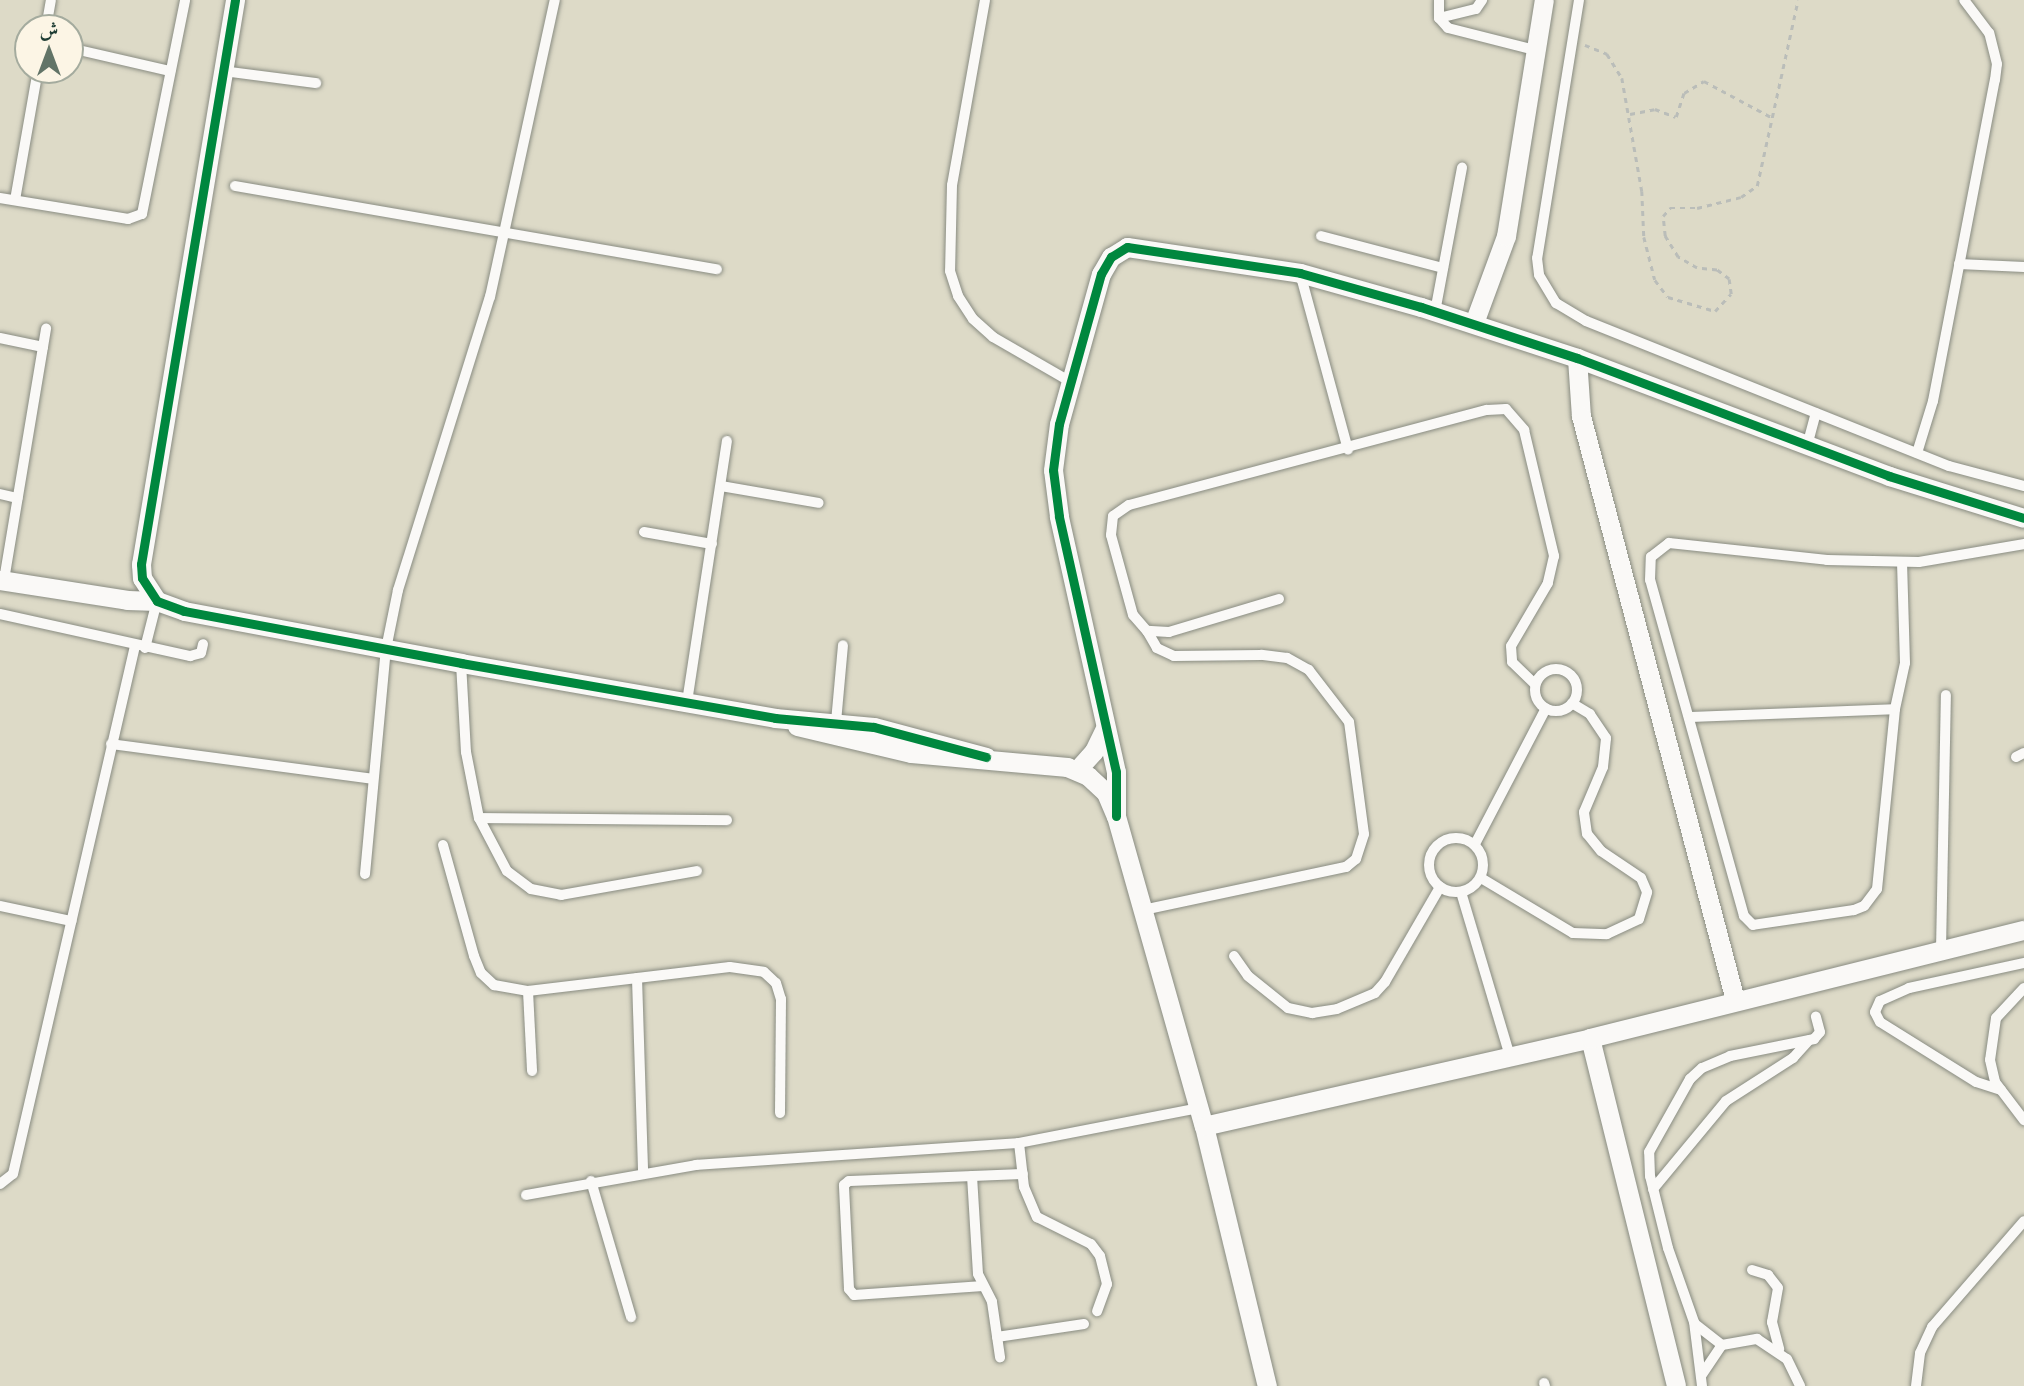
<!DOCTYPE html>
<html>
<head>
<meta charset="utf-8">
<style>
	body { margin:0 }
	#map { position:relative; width:2024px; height:1386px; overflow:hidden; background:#dddac7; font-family:Cardo,Amiri,serif }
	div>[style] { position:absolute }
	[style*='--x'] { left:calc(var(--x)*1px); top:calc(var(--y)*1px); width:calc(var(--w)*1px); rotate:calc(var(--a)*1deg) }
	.path>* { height:2.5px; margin-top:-1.25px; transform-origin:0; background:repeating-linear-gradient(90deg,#babdb9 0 5px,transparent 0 10px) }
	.roads { filter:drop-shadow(0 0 2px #898c82) drop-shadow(0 0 2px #898c82) }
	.lane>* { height:10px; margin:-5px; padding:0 5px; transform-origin:5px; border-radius:5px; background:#faf9f7 }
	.lane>.ring { margin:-5px; padding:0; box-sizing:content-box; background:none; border:10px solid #faf9f7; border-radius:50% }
	.street>* { height:19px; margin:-9.5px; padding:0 9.5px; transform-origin:9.5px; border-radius:9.5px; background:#faf9f7 }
	.cycleway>* { height:9px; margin:-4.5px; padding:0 4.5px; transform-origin:4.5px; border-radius:4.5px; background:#00873e }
	span { translate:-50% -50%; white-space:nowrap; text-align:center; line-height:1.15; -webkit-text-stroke:7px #fcf5e5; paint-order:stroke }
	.north { position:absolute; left:14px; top:14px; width:70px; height:70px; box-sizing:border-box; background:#fcf5e5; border:2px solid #a4ab9e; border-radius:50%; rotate:0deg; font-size:19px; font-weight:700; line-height:28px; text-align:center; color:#1f3d34 }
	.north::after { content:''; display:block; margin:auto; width:24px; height:32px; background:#627467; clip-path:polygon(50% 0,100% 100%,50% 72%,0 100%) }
</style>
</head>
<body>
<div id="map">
	<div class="path">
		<i style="--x:1585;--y:45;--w:24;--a:22"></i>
		<i style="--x:1607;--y:54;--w:28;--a:58"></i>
		<i style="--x:1622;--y:78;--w:115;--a:80"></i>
		<i style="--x:1642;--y:191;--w:46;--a:87.5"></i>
		<i style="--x:1644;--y:237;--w:44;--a:75.7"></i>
		<i style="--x:1655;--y:280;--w:21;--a:53"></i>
		<i style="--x:1668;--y:297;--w:49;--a:16.6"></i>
		<i style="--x:1715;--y:311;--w:23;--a:-47"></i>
		<i style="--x:1731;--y:294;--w:15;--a:-98"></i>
		<i style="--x:1729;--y:279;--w:15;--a:-143"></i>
		<i style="--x:1717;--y:270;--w:20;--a:-174"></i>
		<i style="--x:1697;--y:268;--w:22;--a:-150"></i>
		<i style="--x:1678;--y:257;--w:25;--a:-122"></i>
		<i style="--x:1665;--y:236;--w:20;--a:-96"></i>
		<i style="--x:1663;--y:216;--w:11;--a:-49"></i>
		<i style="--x:1670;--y:208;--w:27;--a:0"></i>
		<i style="--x:1697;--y:208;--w:45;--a:-14"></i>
		<i style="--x:1741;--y:197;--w:19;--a:-35"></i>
		<i style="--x:1757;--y:186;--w:190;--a:-77.6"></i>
		<i style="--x:1630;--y:114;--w:25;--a:-11"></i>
		<i style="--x:1655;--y:109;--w:22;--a:21"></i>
		<i style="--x:1676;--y:117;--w:25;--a:-72"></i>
		<i style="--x:1684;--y:93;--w:23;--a:-31"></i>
		<i style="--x:1704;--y:81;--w:78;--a:28.2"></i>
	</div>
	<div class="roads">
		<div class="lane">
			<i style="--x:985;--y:0;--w:188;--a:100.1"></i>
			<i style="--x:952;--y:185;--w:86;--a:91.3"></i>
			<i style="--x:950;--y:271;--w:26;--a:72"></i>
			<i style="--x:958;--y:296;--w:27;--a:57"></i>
			<i style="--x:973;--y:319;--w:27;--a:42"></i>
			<i style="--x:993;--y:337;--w:90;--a:30"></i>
			<i style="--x:1439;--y:0;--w:18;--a:90"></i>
			<i style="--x:1439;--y:18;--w:13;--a:48"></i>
			<i style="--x:1448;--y:28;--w:90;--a:14.2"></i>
			<i style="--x:1579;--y:0;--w:261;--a:99.2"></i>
			<i style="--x:1537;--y:258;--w:17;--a:83"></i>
			<i style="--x:1539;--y:275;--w:33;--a:59"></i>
			<i style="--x:1556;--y:303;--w:35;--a:31"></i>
			<i style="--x:1586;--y:321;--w:391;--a:21.8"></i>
			<i style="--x:1949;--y:466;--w:78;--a:14.9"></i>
			<i style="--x:1439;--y:18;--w:38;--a:-14"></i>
			<i style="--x:1476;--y:9;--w:11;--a:-56"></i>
			<i style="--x:46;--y:28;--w:28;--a:-80"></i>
			<i style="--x:70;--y:48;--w:103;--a:13"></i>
			<i style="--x:223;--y:71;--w:94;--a:7.4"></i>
			<i style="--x:235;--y:186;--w:489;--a:9.8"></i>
			<i style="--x:0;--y:198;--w:130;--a:9.3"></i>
			<i style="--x:128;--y:219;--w:15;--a:-20"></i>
			<i style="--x:142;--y:214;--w:218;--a:-78.6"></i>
			<i style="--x:15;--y:200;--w:132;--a:-80"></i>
			<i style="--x:1321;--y:236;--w:126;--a:14.7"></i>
			<i style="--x:1959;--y:264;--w:65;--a:2.6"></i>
			<i style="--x:1300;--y:273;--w:183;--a:74.8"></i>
			<i style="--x:1435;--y:312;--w:147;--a:-79.4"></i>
			<i style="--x:0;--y:338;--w:44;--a:11.8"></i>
			<i style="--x:1807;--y:446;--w:34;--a:-75"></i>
			<i style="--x:1917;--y:453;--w:54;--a:-72.9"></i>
			<i style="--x:1933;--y:401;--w:327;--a:-79.1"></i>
			<i style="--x:1995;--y:80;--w:16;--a:-83"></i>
			<i style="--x:1997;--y:64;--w:32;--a:-104"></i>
			<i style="--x:1989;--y:33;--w:41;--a:-127.1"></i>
			<i style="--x:721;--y:486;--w:99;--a:9.8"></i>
			<i style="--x:0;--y:494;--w:18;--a:13"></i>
			<i style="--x:644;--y:532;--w:69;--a:10"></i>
			<i style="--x:1902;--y:562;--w:101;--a:88.3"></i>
			<i style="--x:1905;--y:663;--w:47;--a:102.3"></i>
			<i style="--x:1895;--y:709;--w:181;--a:95.7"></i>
			<i style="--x:1877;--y:889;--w:21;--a:127"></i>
			<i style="--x:1864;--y:906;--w:11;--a:158"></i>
			<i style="--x:1854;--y:910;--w:102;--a:171.6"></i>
			<i style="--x:1753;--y:925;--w:13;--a:-135"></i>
			<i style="--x:1744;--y:916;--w:349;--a:-105.6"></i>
			<i style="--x:1650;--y:580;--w:23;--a:-88"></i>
			<i style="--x:1651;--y:557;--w:23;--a:-38"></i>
			<i style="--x:1669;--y:543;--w:159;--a:6.1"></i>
			<i style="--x:1827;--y:560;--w:92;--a:1.2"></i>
			<i style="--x:1919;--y:562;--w:107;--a:-9.7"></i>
			<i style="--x:4;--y:580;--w:255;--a:-80.5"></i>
			<i style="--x:1279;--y:599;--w:115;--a:163.3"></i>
			<i style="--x:1169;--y:632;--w:22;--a:-177"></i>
			<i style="--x:1147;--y:631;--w:21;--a:-131"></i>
			<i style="--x:1133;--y:615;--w:83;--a:-105.4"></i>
			<i style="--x:1111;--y:535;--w:19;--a:-84"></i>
			<i style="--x:1113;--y:516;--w:19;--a:-35"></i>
			<i style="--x:1129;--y:505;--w:370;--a:-14.9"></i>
			<i style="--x:1487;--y:410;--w:19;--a:-3"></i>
			<i style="--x:1506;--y:409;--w:28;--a:49"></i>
			<i style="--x:1524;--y:430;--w:130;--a:76.6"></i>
			<i style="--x:1554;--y:556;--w:28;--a:103"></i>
			<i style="--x:1548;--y:583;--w:73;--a:120.4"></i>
			<i style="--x:1511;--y:646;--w:16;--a:86"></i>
			<i style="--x:1512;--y:662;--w:32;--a:44"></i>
			<i style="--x:0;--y:614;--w:195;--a:12.5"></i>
			<i style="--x:190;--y:656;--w:11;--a:-15"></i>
			<i style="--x:201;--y:653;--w:9;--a:-77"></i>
			<i style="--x:145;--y:648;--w:49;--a:-75.7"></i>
			<i style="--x:461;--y:663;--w:89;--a:86.8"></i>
			<i style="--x:466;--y:752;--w:67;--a:78.9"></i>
			<i style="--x:479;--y:818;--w:60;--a:62.2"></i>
			<i style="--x:507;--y:871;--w:30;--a:37"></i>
			<i style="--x:531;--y:889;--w:31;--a:11"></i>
			<i style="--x:561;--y:895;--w:138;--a:-10"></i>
			<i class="ring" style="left:1535px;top:669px;width:32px;height:32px"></i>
			<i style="--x:687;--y:702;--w:264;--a:-81.3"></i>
			<i style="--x:1689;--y:717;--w:206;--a:-2.2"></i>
			<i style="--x:836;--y:722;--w:77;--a:-84.8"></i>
			<i style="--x:111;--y:744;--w:264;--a:7.6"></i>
			<i style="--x:2016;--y:757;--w:9;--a:-27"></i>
			<i style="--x:479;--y:818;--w:248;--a:0.5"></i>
			<i class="ring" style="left:1429px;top:838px;width:44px;height:44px"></i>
			<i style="--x:1475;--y:844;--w:153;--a:-62.4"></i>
			<i style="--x:443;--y:845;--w:115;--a:74.4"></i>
			<i style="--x:474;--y:956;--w:18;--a:68"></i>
			<i style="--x:481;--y:973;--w:18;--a:43"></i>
			<i style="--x:494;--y:985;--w:35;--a:10"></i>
			<i style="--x:528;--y:991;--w:203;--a:-6.8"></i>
			<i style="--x:730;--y:967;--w:34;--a:8"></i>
			<i style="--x:764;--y:972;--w:16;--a:43"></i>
			<i style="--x:776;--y:983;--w:17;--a:73"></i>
			<i style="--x:781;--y:999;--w:114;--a:90.5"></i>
			<i style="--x:365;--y:874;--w:226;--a:-84.7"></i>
			<i style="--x:386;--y:649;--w:60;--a:-78.5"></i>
			<i style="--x:398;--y:590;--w:307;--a:-72.6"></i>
			<i style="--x:490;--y:297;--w:304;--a:-77.7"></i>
			<i style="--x:1481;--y:878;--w:107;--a:30.9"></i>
			<i style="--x:1573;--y:933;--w:34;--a:2"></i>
			<i style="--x:1607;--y:934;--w:35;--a:-25"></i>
			<i style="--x:1639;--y:919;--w:28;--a:-73"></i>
			<i style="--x:1647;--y:892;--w:15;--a:-113"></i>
			<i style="--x:1641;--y:878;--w:48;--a:-146"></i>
			<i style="--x:1601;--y:851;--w:22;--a:-129"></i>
			<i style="--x:1587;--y:834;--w:22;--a:-98"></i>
			<i style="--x:1584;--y:812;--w:49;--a:-67.1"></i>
			<i style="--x:1603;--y:767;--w:29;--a:-84"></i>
			<i style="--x:1606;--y:738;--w:29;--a:-124"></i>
			<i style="--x:1590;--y:714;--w:21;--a:-149"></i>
			<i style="--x:1461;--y:892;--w:171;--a:73.4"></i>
			<i style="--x:0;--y:906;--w:73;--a:11.9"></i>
			<i style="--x:1143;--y:910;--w:208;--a:-12"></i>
			<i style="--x:1346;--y:867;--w:13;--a:-39"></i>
			<i style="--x:1356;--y:859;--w:26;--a:-72"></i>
			<i style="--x:1364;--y:834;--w:113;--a:-97.6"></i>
			<i style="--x:1349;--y:722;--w:66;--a:-127.6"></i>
			<i style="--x:1309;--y:670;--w:25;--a:-151"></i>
			<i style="--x:1287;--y:658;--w:26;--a:-173"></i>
			<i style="--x:1261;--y:655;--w:87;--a:179.3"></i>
			<i style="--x:1174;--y:656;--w:19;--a:-155"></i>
			<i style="--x:1157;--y:648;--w:20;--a:-120"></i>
			<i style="--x:1941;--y:950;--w:255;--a:-88.9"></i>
			<i style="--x:1234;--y:956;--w:24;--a:55"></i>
			<i style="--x:1248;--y:976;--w:51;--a:38.7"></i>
			<i style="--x:1288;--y:1008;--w:25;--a:12"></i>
			<i style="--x:1312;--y:1013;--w:25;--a:-9"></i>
			<i style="--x:1337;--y:1009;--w:41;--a:-22.8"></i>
			<i style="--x:1375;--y:993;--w:15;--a:-48"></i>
			<i style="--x:1385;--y:982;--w:110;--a:-59.9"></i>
			<i style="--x:637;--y:978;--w:193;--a:88.2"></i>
			<i style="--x:2024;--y:988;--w:41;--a:133"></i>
			<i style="--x:1996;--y:1018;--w:42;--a:98.1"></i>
			<i style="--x:1990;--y:1060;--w:23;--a:77"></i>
			<i style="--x:1995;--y:1082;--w:48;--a:52.7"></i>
			<i style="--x:528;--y:991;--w:80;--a:87.1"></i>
			<i style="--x:2001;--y:1090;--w:26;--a:-162"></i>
			<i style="--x:1976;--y:1082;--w:113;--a:-148"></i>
			<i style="--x:1880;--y:1022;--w:11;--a:-117"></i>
			<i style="--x:1875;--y:1012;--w:12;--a:-66"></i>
			<i style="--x:1880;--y:1001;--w:32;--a:-24"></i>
			<i style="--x:1909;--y:988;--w:118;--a:-12.3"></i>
			<i style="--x:1019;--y:1143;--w:44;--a:83.5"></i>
			<i style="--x:1024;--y:1187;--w:33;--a:67"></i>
			<i style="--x:1037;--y:1217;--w:60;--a:26.6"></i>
			<i style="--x:1091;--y:1244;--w:15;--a:53"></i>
			<i style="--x:1100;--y:1256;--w:29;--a:76"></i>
			<i style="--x:1107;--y:1284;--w:29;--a:110"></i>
			<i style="--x:972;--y:1176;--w:98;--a:86.5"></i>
			<i style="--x:978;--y:1274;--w:31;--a:63"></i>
			<i style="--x:992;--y:1302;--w:56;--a:81.7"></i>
			<i style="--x:591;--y:1181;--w:142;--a:73.6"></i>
			<i style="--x:0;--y:1184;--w:16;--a:-38"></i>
			<i style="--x:13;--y:1174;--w:542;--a:-76.99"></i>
			<i style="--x:1653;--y:1189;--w:114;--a:-50.3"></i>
			<i style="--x:1726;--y:1101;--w:80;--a:-32.7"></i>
			<i style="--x:1793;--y:1058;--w:24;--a:-48"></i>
			<i style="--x:526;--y:1195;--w:173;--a:-10"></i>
			<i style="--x:696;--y:1165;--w:324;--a:-3.9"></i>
			<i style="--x:1019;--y:1143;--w:183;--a:-11"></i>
			<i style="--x:1752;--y:1270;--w:17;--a:17"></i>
			<i style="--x:1768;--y:1275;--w:16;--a:52"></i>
			<i style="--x:1778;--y:1288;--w:35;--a:100"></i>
			<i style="--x:1772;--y:1322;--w:28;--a:75"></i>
			<i style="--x:983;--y:1286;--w:129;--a:176"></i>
			<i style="--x:854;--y:1295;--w:8;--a:-130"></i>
			<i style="--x:849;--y:1289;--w:104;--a:-92.8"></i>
			<i style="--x:844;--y:1185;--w:6;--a:-39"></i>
			<i style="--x:849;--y:1181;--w:174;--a:-2.3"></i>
			<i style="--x:1695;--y:1324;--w:34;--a:38"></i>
			<i style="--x:997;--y:1337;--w:88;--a:-8.5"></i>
			<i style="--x:1701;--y:1376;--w:37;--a:-56"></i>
			<i style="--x:1722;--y:1345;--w:36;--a:-10"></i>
			<i style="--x:1757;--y:1339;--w:36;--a:34"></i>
			<i style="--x:1787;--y:1359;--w:30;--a:64"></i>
			<i style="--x:1544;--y:1383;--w:3;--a:72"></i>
			<i style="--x:1702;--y:1386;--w:64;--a:-97.1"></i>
			<i style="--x:1694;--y:1322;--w:78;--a:-109.4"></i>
			<i style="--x:1668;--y:1248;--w:74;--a:-104"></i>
			<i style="--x:1650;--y:1176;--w:24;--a:-92"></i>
			<i style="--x:1649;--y:1152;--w:84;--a:-60.7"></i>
			<i style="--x:1690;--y:1079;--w:16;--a:-43"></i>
			<i style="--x:1702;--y:1068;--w:30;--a:-23"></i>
			<i style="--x:1730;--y:1056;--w:86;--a:-11.4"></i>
			<i style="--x:1814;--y:1039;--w:9;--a:-49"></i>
			<i style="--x:1820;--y:1032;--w:16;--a:-105"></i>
			<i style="--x:1916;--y:1386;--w:33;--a:-83"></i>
			<i style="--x:1920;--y:1353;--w:29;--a:-65"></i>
			<i style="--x:1932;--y:1327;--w:140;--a:-49"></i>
		</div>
		<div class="street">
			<i style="--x:235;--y:0;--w:572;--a:99.46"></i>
			<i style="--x:141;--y:564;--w:14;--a:86"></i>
			<i style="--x:142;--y:578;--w:27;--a:57"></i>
			<i style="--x:157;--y:601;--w:29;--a:20"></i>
			<i style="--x:184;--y:611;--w:282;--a:10.6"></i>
			<i style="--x:461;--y:663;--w:319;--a:9.9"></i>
			<i style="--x:775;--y:718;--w:99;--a:5.2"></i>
			<i style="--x:874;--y:727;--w:116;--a:15"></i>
			<i style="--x:1474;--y:323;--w:93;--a:-69.8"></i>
			<i style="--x:1506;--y:236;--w:239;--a:-80.9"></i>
			<i style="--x:1577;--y:358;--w:58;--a:86.1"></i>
			<i style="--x:1581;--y:416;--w:604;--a:75.23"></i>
			<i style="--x:0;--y:580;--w:129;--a:8.9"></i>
			<i style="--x:127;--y:600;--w:30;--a:2"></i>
			<i style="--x:797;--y:726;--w:117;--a:13.3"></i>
			<i style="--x:911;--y:753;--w:157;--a:5.1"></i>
			<i style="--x:1067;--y:767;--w:23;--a:23"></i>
			<i style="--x:1088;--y:776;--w:25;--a:43"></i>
			<i style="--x:1106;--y:793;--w:25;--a:67"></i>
			<i style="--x:1116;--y:816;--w:322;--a:74.2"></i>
			<i style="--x:1204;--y:1126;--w:268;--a:76.4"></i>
			<i style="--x:1077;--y:770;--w:25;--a:-48"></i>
			<i style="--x:1094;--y:751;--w:25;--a:-64"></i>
			<i style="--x:1116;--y:816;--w:44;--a:-90"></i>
			<i style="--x:1116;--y:772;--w:262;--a:-102.6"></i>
			<i style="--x:1059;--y:516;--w:46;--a:-97.4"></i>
			<i style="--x:1053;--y:470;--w:46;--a:-82.6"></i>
			<i style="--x:1059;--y:424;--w:156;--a:-74.4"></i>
			<i style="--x:1101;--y:274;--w:20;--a:-60"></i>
			<i style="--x:1111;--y:257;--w:19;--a:-32"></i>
			<i style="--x:1127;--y:247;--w:175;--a:8.5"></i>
			<i style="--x:1300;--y:273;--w:126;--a:15.7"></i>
			<i style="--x:1421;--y:307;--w:164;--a:18.1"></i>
			<i style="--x:1577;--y:358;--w:334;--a:20.7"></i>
			<i style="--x:1889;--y:476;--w:141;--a:17.3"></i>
			<i style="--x:1590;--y:1038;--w:358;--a:76.1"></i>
			<i style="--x:1204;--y:1126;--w:396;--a:-12.8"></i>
			<i style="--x:1590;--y:1038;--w:447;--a:-14"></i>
		</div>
	</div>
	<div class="cycleway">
		<i style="--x:235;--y:0;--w:572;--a:99.46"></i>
		<i style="--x:141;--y:564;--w:14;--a:86"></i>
		<i style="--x:142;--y:578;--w:27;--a:57"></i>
		<i style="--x:157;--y:601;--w:29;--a:20"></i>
		<i style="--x:184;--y:611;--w:282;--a:10.6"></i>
		<i style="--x:461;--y:663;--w:319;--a:9.9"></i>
		<i style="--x:775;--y:718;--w:99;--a:5.2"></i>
		<i style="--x:874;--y:727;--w:116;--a:15"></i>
		<i style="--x:1116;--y:816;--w:44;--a:-90"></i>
		<i style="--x:1116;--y:772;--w:262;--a:-102.6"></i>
		<i style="--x:1059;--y:516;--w:46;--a:-97.4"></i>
		<i style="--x:1053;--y:470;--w:46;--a:-82.6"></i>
		<i style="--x:1059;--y:424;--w:156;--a:-74.4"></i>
		<i style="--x:1101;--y:274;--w:20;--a:-60"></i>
		<i style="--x:1111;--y:257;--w:19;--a:-32"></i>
		<i style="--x:1127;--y:247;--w:175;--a:8.5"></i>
		<i style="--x:1300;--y:273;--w:126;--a:15.7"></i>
		<i style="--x:1421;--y:307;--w:164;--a:18.1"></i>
		<i style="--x:1577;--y:358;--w:334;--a:20.7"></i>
		<i style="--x:1889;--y:476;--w:141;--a:17.3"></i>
	</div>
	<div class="north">ش</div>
</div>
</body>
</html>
